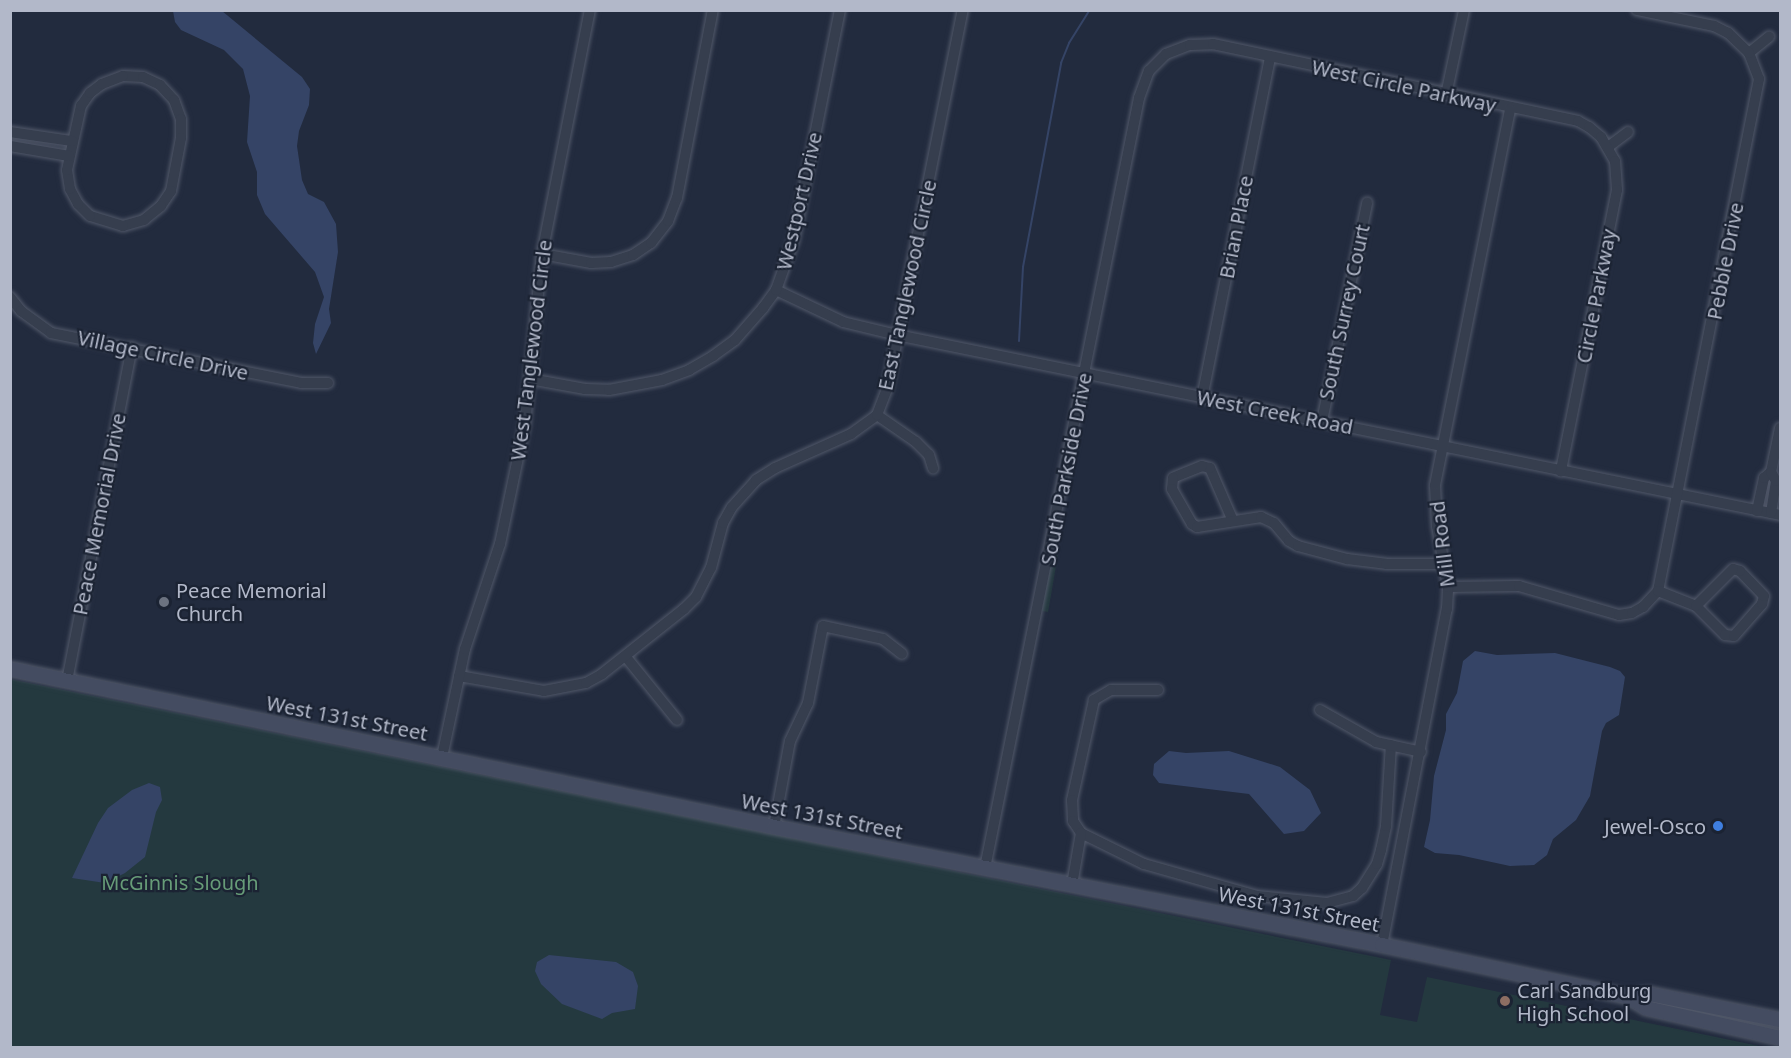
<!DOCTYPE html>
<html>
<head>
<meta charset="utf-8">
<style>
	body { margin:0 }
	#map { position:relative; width:1791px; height:1058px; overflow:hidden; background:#222b3e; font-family:"Noto Sans",sans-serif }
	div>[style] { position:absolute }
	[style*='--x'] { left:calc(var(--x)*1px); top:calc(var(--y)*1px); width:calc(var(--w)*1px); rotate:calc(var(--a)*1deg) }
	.green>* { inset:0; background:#24393f }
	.water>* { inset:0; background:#354466 }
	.stream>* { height:2px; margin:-1px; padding:0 1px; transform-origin:1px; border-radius:1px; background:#354466 }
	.roads { filter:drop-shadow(0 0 2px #515869) drop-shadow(0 0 2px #515869) }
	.street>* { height:10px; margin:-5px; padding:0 5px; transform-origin:5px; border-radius:5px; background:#363e4e }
	.secondary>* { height:14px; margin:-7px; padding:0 7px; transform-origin:7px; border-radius:7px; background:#444c61 }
	.dots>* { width:16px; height:16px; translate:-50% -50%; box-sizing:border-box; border:3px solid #1b2333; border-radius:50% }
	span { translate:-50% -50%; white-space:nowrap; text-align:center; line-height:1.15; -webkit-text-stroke:4.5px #1b2333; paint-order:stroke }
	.street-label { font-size:20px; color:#b2b8c9 }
	.poi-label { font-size:20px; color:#b2b8c9 }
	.left { translate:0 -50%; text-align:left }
	.right { translate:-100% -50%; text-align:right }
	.park-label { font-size:20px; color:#679c78 }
	.frame { position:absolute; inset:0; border:12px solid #b2b8c9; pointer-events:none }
</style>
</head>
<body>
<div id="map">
	<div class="green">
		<i style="clip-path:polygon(1053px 554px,1058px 555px,1048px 612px,1042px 611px)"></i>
		<i style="clip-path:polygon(10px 679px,1391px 960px,1380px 1015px,1417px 1022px,1427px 977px,1764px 1047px,11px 1047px)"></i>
	</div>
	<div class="water">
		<i style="clip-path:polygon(173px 11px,222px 11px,302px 77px,310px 89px,309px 105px,299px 131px,297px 146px,302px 180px,308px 194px,324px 202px,336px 224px,338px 252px,329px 309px,331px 323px,316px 354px,313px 343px,315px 324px,324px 297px,315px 272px,265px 214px,257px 195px,257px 172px,247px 142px,250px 96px,243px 69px,224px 50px,181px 30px,175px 22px)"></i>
		<i style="clip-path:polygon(1475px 651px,1497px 655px,1555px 653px,1610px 667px,1620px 671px,1625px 677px,1619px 715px,1606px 723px,1602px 731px,1590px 796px,1576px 820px,1553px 839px,1547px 855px,1534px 865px,1510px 866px,1459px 855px,1435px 853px,1424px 847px,1430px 820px,1434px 776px,1446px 730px,1446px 714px,1457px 693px,1463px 661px)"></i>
		<i style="clip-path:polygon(1169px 751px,1186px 753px,1229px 751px,1280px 767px,1310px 790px,1321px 813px,1304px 831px,1284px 834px,1249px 794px,1159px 783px,1153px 775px,1154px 764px)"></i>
		<i style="clip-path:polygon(149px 783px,160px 787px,162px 800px,156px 812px,145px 857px,125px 873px,105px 883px,72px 878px,98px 823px,108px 808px,132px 790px)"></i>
		<i style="clip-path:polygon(549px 955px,616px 962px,633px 972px,638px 986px,635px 1009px,612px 1013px,602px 1019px,562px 1004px,541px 984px,535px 971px,537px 962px)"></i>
	</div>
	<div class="stream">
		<i style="--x:1019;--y:341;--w:74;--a:-86.9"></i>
		<i style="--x:1023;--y:267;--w:208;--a:-79.4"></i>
		<i style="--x:1061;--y:63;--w:22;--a:-68"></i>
		<i style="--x:1069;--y:43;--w:39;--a:-58"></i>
	</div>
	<div class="roads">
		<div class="street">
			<i style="--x:1749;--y:53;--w:26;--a:-39"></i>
			<i style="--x:123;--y:76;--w:20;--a:3"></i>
			<i style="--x:143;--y:77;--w:19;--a:25"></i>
			<i style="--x:160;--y:85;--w:21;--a:47"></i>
			<i style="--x:174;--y:100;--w:20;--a:70"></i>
			<i style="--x:181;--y:119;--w:19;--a:90"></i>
			<i style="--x:181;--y:138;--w:54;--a:100.7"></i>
			<i style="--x:171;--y:191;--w:18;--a:124"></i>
			<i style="--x:161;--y:206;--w:22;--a:141"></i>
			<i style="--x:144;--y:220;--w:22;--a:164"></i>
			<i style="--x:123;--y:226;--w:34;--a:-163"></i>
			<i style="--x:90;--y:216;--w:17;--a:-135"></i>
			<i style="--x:78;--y:204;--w:17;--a:-118"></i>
			<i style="--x:70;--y:189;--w:19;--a:-99"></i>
			<i style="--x:67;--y:170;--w:66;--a:-77.7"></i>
			<i style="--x:81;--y:106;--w:16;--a:-55"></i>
			<i style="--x:90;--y:93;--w:15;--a:-37"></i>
			<i style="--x:102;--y:84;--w:22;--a:-21"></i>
			<i style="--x:1446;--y:95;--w:87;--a:-78"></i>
			<i style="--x:10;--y:132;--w:63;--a:8.3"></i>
			<i style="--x:10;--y:146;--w:60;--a:9.6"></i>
			<i style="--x:1608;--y:147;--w:25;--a:-37"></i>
			<i style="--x:542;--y:254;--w:50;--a:10.4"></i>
			<i style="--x:591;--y:263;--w:20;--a:-3"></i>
			<i style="--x:611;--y:262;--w:23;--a:-18"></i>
			<i style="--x:633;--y:255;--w:22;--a:-34"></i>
			<i style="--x:651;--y:243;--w:28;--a:-52"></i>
			<i style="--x:668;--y:221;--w:25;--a:-69"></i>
			<i style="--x:677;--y:198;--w:191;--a:-79.2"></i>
			<i style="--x:776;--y:290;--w:74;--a:25.5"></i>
			<i style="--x:843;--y:322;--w:56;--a:13.5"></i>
			<i style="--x:897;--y:335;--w:901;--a:11.52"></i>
			<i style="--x:10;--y:297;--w:18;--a:52"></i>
			<i style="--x:21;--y:311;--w:37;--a:36"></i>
			<i style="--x:51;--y:333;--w:255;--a:11.3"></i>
			<i style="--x:301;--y:383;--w:27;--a:0"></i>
			<i style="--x:530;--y:379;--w:56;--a:10.3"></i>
			<i style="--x:585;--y:389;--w:24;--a:2"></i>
			<i style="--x:609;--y:390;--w:54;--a:-10.7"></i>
			<i style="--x:662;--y:380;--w:29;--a:-20"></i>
			<i style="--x:689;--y:370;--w:28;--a:-30"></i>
			<i style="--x:713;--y:356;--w:27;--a:-36"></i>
			<i style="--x:735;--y:340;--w:43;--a:-48.8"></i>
			<i style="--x:763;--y:308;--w:22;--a:-54"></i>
			<i style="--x:776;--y:290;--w:53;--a:-70.2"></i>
			<i style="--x:794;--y:240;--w:235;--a:-78.7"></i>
			<i style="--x:1202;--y:398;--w:348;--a:-78.7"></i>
			<i style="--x:877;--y:415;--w:47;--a:34.7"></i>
			<i style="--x:916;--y:442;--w:18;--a:45"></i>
			<i style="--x:929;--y:455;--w:14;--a:73"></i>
			<i style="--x:1322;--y:421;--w:223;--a:-78.3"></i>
			<i style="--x:1757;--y:511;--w:34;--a:-78"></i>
			<i style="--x:1764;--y:478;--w:9;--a:-41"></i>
			<i style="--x:1771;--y:472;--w:45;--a:-78.4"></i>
			<i style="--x:1771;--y:513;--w:32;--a:-81"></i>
			<i style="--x:1776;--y:481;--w:10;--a:-119"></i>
			<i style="--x:1233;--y:521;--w:58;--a:-113.5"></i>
			<i style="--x:1210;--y:468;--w:8;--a:-166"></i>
			<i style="--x:1202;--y:466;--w:31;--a:158"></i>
			<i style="--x:1173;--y:478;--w:11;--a:95"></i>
			<i style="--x:1172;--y:489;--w:40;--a:60.3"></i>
			<i style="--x:1192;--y:524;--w:6;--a:31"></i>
			<i style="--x:1197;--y:527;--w:65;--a:-8.9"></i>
			<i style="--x:1261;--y:517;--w:14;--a:25"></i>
			<i style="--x:1274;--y:523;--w:23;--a:50"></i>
			<i style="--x:1289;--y:541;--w:10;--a:29"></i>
			<i style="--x:1298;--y:546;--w:51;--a:14.9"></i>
			<i style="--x:1347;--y:559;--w:39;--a:7"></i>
			<i style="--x:1386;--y:564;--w:59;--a:0"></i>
			<i style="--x:1448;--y:587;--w:71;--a:-0.8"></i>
			<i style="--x:1519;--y:586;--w:104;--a:16.2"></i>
			<i style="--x:1619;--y:615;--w:13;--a:-9"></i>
			<i style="--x:1632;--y:613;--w:13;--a:-29"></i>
			<i style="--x:1643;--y:607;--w:22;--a:-47"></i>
			<i style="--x:1658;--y:591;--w:522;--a:-78.84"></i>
			<i style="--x:1759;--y:79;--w:28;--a:-111"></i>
			<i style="--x:1749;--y:53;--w:29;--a:-136"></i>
			<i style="--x:1728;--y:33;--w:16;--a:-153"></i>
			<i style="--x:1714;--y:26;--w:79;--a:-168.3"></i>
			<i style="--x:1658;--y:591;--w:41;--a:21.5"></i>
			<i style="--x:1696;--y:606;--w:41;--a:45"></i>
			<i style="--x:1725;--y:635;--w:9;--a:6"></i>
			<i style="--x:1734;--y:636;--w:43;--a:-48.8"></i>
			<i style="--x:1762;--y:604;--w:8;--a:-76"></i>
			<i style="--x:1764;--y:596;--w:35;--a:-134"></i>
			<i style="--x:1740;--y:571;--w:7;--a:-164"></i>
			<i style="--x:1733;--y:569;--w:52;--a:135"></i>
			<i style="--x:626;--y:657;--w:81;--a:51"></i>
			<i style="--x:459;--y:676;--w:86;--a:10"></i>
			<i style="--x:544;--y:691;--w:43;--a:-10.8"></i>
			<i style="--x:586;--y:683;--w:18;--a:-29"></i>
			<i style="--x:602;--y:674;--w:105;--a:-38.4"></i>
			<i style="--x:684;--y:609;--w:17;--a:-45"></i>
			<i style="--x:696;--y:597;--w:33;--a:-63"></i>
			<i style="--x:711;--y:568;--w:47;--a:-75.1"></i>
			<i style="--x:723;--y:523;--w:18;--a:-61"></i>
			<i style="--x:732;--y:507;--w:36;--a:-48"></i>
			<i style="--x:756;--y:480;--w:22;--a:-32"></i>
			<i style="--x:775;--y:468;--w:83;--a:-24.1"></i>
			<i style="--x:851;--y:434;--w:32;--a:-36"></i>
			<i style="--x:877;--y:415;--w:28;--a:-69"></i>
			<i style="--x:887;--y:389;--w:387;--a:-78.7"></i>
			<i style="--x:67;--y:681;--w:340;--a:-79"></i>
			<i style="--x:1158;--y:690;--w:47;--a:180"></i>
			<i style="--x:1111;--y:690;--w:20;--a:150"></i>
			<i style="--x:1094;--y:700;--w:102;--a:102.4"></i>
			<i style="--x:1072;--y:800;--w:21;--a:87"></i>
			<i style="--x:1073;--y:821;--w:14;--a:56"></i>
			<i style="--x:1081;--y:833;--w:70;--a:26.2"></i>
			<i style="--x:1144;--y:864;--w:117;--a:15.8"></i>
			<i style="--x:1257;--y:896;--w:70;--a:5.7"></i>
			<i style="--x:1327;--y:903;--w:27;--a:-15"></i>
			<i style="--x:1353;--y:896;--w:12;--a:-42"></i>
			<i style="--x:1362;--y:888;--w:28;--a:-58"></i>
			<i style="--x:1377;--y:864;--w:15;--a:-74"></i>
			<i style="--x:1381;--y:850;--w:25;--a:-78"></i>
			<i style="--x:1386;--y:826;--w:81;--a:-86.5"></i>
			<i style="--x:1320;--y:710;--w:64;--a:29.7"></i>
			<i style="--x:1376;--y:742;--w:46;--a:12.5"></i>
			<i style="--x:442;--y:757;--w:110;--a:-78"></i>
			<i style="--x:465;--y:649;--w:111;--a:-71.6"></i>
			<i style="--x:500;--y:544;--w:123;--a:-78.2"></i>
			<i style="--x:525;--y:424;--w:171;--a:-84.3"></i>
			<i style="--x:542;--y:254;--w:249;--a:-78.9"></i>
			<i style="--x:774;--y:827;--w:87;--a:-79.5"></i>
			<i style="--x:790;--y:741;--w:42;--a:-64.7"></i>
			<i style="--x:808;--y:703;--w:78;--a:-79"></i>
			<i style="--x:823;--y:626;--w:61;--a:12.2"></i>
			<i style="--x:883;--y:639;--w:24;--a:38"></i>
			<i style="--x:985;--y:868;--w:785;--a:-78.69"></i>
			<i style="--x:1139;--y:98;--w:29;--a:-70"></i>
			<i style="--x:1149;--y:71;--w:24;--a:-45"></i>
			<i style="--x:1166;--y:54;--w:26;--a:-21"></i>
			<i style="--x:1190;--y:45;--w:23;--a:-2"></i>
			<i style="--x:1213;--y:44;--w:373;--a:11.9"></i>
			<i style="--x:1578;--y:121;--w:13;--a:29"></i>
			<i style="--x:1589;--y:127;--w:16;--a:40"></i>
			<i style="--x:1601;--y:137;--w:28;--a:60"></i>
			<i style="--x:1615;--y:161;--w:29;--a:86"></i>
			<i style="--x:1617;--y:190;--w:287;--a:101.3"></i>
			<i style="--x:1072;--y:885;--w:53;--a:-80.2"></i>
			<i style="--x:1382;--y:945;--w:342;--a:-79.1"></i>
			<i style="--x:1447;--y:609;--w:22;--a:-87"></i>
			<i style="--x:1448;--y:587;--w:62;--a:-100.2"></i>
			<i style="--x:1437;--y:526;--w:41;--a:-92.8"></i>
			<i style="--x:1435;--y:485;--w:383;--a:-78.7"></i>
		</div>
		<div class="secondary">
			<i style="--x:10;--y:669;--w:780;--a:11.68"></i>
			<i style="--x:774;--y:827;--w:619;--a:10.98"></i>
			<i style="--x:1382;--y:945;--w:251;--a:11.9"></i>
			<i style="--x:1628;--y:997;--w:21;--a:-8"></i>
			<i style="--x:1649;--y:994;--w:134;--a:11.2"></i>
			<i style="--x:1628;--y:997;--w:21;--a:31"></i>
			<i style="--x:1646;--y:1008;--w:137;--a:12.6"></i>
		</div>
	</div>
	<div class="dots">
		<i style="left:164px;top:602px;background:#6b7280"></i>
		<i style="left:1718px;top:826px;background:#3f7fe0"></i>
		<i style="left:1505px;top:1001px;background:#8d6e63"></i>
	</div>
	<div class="street-label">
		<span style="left:1404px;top:86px;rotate:12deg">West Circle Parkway</span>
		<span style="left:799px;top:201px;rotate:-77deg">Westport Drive</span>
		<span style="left:1236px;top:227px;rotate:-79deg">Brian Place</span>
		<span style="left:1725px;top:261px;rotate:-79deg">Pebble Drive</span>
		<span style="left:907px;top:285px;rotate:-78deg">East Tanglewood Circle</span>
		<span style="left:1596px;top:296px;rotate:-79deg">Circle Parkway</span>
		<span style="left:1344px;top:312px;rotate:-78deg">South Surrey Court</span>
		<span style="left:531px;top:350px;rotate:-83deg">West Tanglewood Circle</span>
		<span style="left:163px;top:355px;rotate:12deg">Village Circle Drive</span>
		<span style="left:1275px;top:412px;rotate:11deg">West Creek Road</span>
		<span style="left:1066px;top:469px;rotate:-79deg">South Parkside Drive</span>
		<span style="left:99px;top:514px;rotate:-79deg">Peace Memorial Drive</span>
		<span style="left:1442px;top:544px;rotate:-97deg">Mill Road</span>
		<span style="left:347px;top:718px;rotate:11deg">West 131st Street</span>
		<span style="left:822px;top:816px;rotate:11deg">West 131st Street</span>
		<span style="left:1299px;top:909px;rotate:11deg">West 131st Street</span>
	</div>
	<div class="poi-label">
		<span class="left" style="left:176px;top:602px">Peace Memorial<br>Church</span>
		<span class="right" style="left:1706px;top:826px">Jewel-Osco</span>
		<span class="left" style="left:1517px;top:1002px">Carl Sandburg<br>High School</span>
	</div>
	<div class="park-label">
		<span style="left:180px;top:882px">McGinnis Slough</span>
	</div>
	<div class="frame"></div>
</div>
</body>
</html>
